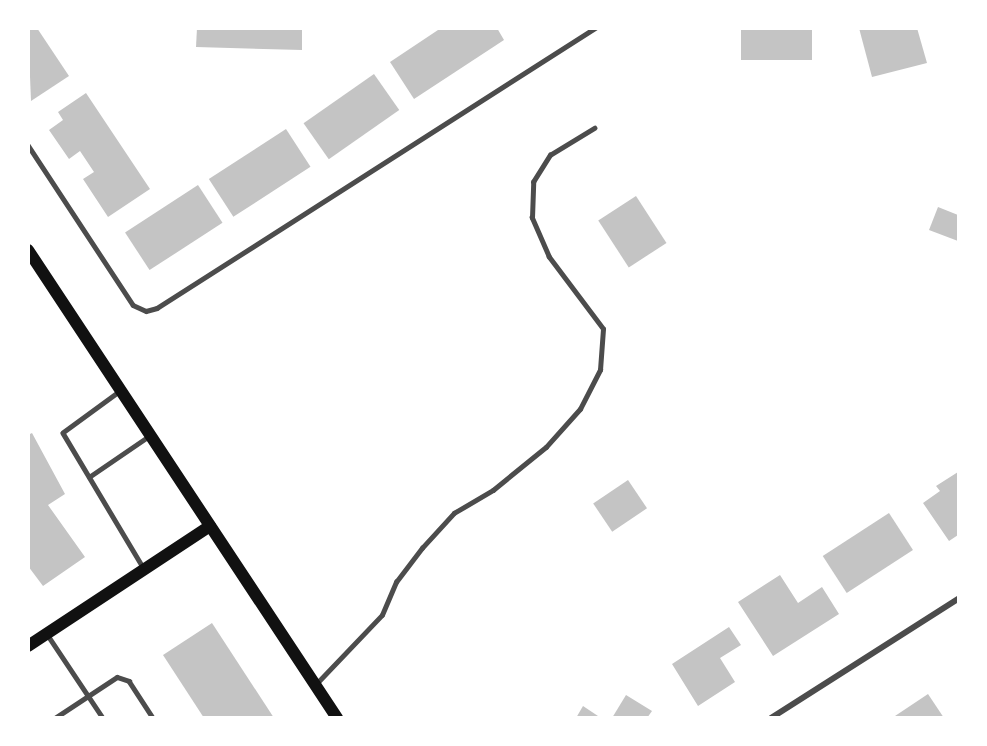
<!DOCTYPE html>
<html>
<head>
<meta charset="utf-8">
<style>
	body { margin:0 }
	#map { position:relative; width:987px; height:746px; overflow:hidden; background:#fff; font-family:Manrope,sans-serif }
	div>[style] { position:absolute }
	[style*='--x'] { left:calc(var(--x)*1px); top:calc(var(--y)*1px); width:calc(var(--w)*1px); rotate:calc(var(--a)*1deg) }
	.building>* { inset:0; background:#c4c4c4; transform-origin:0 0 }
	.service>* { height:4.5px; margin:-2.25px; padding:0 2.25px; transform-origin:2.25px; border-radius:2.25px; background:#4c4c4c }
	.minor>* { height:6px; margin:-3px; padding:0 3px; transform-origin:3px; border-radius:3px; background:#4c4c4c }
	.secondary>* { height:12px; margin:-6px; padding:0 6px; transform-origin:6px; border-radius:6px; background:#111 }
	span { translate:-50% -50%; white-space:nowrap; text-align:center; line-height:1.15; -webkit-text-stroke:6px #fff; paint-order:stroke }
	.frame { position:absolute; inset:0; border:30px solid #fff; pointer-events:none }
</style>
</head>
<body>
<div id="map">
	<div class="building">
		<i style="clip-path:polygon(28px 28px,37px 28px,69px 76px,31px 101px)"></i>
		<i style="clip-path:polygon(197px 28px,302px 28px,302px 50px,196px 47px)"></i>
		<i style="clip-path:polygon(441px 28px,497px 28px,504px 40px,414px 99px,390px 62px)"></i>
		<i style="left:741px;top:28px;width:71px;height:32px"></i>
		<i style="clip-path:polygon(859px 28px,917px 28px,927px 63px,872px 77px)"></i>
		<i style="left:374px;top:74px;width:44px;height:86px;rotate:55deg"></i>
		<i style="clip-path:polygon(86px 93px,150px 189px,108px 217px,83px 179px,94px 172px,80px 151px,69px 159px,49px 130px,63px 120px,58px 112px)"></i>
		<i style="left:286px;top:129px;width:45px;height:92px;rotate:57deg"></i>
		<i style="left:198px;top:185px;width:45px;height:87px;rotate:57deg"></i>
		<i style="left:636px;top:196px;width:56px;height:45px;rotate:57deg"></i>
		<i style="clip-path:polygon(938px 207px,958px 215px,958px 241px,929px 230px)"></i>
		<i style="clip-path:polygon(32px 433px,65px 494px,48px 505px,85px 557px,43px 586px,28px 566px,28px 435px)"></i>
		<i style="clip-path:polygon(958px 472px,958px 535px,949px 541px,923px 503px,940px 491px,936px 486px)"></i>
		<i style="left:628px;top:480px;width:34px;height:42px;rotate:56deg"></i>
		<i style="left:889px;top:513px;width:44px;height:79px;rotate:57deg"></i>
		<i style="clip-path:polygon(780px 575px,798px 603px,822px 587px,839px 614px,773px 656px,738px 602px)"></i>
		<i style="clip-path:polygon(212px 623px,274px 718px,204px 718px,163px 655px)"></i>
		<i style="clip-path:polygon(729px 627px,741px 645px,720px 658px,735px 682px,698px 706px,672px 664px)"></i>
		<i style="clip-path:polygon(928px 694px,944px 718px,892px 718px)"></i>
		<i style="clip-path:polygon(626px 695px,652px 711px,647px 718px,612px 718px)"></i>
		<i style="clip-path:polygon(583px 706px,601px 718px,576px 718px)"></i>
	</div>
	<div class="service">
		<i style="--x:28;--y:145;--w:191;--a:56.7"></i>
		<i style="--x:133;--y:305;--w:14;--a:25"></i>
		<i style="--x:146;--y:311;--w:11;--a:-15"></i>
		<i style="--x:157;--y:308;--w:520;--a:-32.59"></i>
		<i style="--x:119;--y:392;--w:69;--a:143.8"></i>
		<i style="--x:63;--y:433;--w:156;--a:59.2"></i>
		<i style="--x:89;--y:477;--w:73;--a:-34.3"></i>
		<i style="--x:47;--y:634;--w:101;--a:56.3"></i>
		<i style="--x:316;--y:684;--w:95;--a:-46.3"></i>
		<i style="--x:382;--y:615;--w:36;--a:-67"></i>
		<i style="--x:396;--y:582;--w:43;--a:-52.6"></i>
		<i style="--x:422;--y:548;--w:47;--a:-47.6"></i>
		<i style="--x:454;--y:513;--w:45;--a:-30.5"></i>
		<i style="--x:493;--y:490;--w:68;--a:-39.1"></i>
		<i style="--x:546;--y:447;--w:51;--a:-48.2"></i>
		<i style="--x:580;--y:409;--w:44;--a:-62.9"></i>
		<i style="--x:600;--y:370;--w:41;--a:-85.8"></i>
		<i style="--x:603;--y:329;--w:90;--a:-126.9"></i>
		<i style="--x:549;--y:257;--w:43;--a:-113.6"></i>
		<i style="--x:532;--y:218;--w:36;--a:-88"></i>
		<i style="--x:533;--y:182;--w:32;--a:-58"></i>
		<i style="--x:550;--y:155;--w:52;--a:-31.5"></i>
		<i style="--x:55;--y:718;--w:74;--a:-33.5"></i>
		<i style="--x:117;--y:677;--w:13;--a:18"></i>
		<i style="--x:129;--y:681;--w:44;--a:57"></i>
	</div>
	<div class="minor">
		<i style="--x:771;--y:718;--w:222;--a:-32.5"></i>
	</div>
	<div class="secondary">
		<i style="--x:28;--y:250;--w:561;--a:56.56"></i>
		<i style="--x:28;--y:646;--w:218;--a:-33.4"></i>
	</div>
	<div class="frame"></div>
</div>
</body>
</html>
